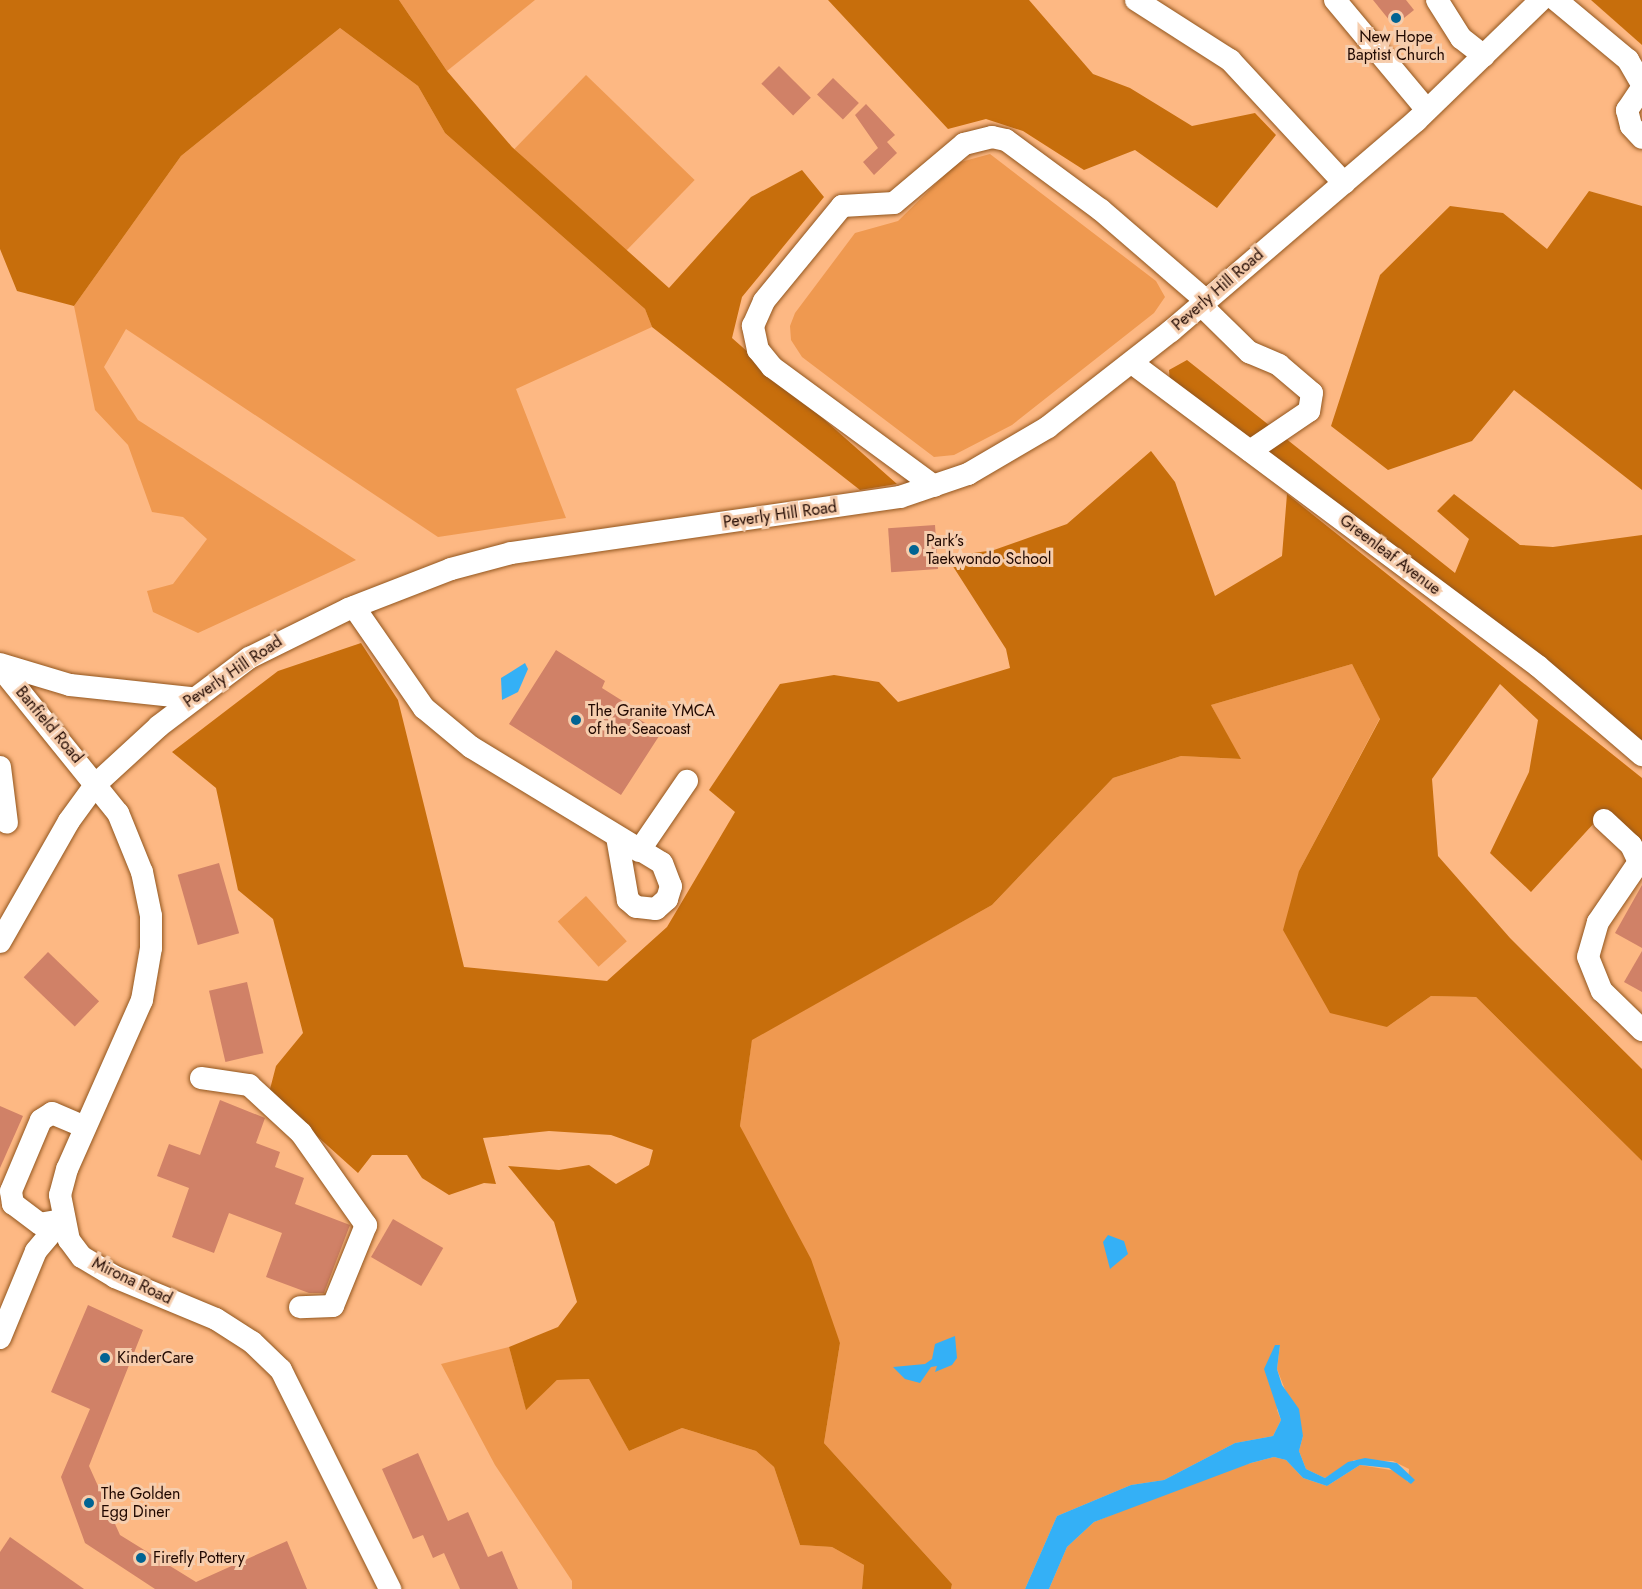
<!DOCTYPE html>
<html>
<head>
<meta charset="utf-8">
<style>
	body { margin:0 }
	#map { position:relative; width:1642px; height:1589px; overflow:hidden; background:#fdb883; font-family:Jost,sans-serif }
	div>[style] { position:absolute }
	[style*='--x'] { left:calc(var(--x)*1px); top:calc(var(--y)*1px); width:calc(var(--w)*1px); rotate:calc(var(--a)*1deg) }
	.green>* { inset:0; background:#ef9950; transform-origin:0 0 }
	.forest>* { inset:0; background:#c76e0c }
	.water>* { inset:0; background:#34b0f6 }
	.building>* { inset:0; background:#d08167; transform-origin:0 0 }
	.roads { filter:drop-shadow(0 0 2px #92561e) drop-shadow(0 0 2px #92561e) }
	.minor>* { height:22px; margin:-11px; padding:0 11px; transform-origin:11px; border-radius:11px; background:#fff }
	.dots>* { width:16px; height:16px; translate:-50% -50%; box-sizing:border-box; border:3px solid #f6cdad; border-radius:50% }
	span { translate:-50% -50%; white-space:nowrap; text-align:center; line-height:1.15; -webkit-text-stroke:6px #f6cdad; paint-order:stroke }
	.poi-label { font-size:16px; color:#200800 }
	.left { translate:0 -50%; text-align:left }
	.street-label { font-size:16px; color:#200800 }
</style>
</head>
<body>
<div id="map">
	<div class="green">
		<i style="clip-path:polygon(399px 0,535px 0,447px 71px)"></i>
		<i style="clip-path:polygon(340px 28px,418px 86px,445px 133px,645px 309px,652px 327px,516px 389px,566px 518px,438px 537px,126px 329px,104px 367px,138px 420px,356px 560px,198px 633px,153px 612px,147px 591px,173px 584px,207px 539px,183px 517px,152px 512px,128px 445px,95px 410px,74px 306px,181px 156px)"></i>
		<i style="left:586px;top:75px;width:151px;height:103px;rotate:44deg"></i>
		<i style="clip-path:polygon(990px 154px,1156px 281px,1165px 297px,1154px 313px,1012px 425px,954px 455px,934px 457px,802px 357px,791px 340px,790px 326px,795px 313px,855px 233px,898px 221px,957px 163px)"></i>
		<i style="clip-path:polygon(1352px 664px,1380px 718px,1299px 871px,1387px 1027px,1431px 996px,1476px 997px,1642px 1161px,1642px 1589px,1049px 1589px,1067px 1547px,1094px 1522px,1221px 1471px,1274px 1457px,1286px 1460px,1303px 1478px,1327px 1486px,1360px 1465px,1397px 1471px,1408px 1482px,1409px 1469px,1393px 1461px,1354px 1460px,1325px 1478px,1306px 1469px,1299px 1451px,1303px 1436px,1277px 1369px,1280px 1345px,1275px 1345px,1277px 1410px,1281px 1420px,1273px 1436px,1235px 1443px,1164px 1480px,1131px 1485px,1057px 1516px,1025px 1589px,951px 1589px,952px 1584px,824px 1443px,840px 1343px,740px 1126px,752px 1039px,992px 905px,1113px 778px,1181px 756px,1240px 759px,1211px 705px)"></i>
		<i style="left:586px;top:896px;width:61px;height:38px;rotate:48deg"></i>
		<i style="clip-path:polygon(509px 1347px,526px 1409px,557px 1380px,590px 1379px,629px 1451px,682px 1428px,756px 1451px,774px 1467px,800px 1545px,832px 1547px,864px 1565px,862px 1589px,572px 1589px,572px 1581px,495px 1465px,441px 1364px)"></i>
	</div>
	<div class="forest">
		<i style="clip-path:polygon(0 0,399px 0,447px 71px,512px 147px,669px 288px,751px 197px,802px 170px,824px 197px,742px 297px,732px 338px,897px 484px,860px 490px,652px 327px,645px 309px,445px 133px,418px 86px,340px 28px,181px 156px,74px 306px,17px 291px,0 249px)"></i>
		<i style="clip-path:polygon(828px 0,1029px 0,1093px 74px,1130px 88px,1192px 126px,1255px 113px,1276px 135px,1217px 208px,1135px 150px,1084px 170px,1023px 131px,986px 119px,948px 129px)"></i>
		<i style="clip-path:polygon(1591px 0,1642px 0,1642px 45px)"></i>
		<i style="clip-path:polygon(1589px 191px,1642px 206px,1642px 490px,1514px 390px,1472px 441px,1388px 470px,1331px 426px,1380px 275px,1450px 206px,1503px 213px,1547px 249px)"></i>
		<i style="clip-path:polygon(1187px 360px,1455px 573px,1469px 539px,1437px 511px,1454px 494px,1520px 545px,1553px 547px,1642px 535px,1642px 743px,1170px 384px,1169px 370px)"></i>
		<i style="clip-path:polygon(1151px 451px,1175px 482px,1215px 596px,1282px 556px,1287px 494px,1642px 778px,1642px 842px,1606px 810px,1531px 892px,1490px 853px,1529px 772px,1538px 720px,1500px 684px,1432px 779px,1438px 856px,1510px 938px,1642px 1069px,1642px 1161px,1476px 997px,1431px 996px,1387px 1027px,1330px 1013px,1283px 930px,1299px 871px,1380px 719px,1352px 664px,1211px 705px,1241px 759px,1181px 756px,1113px 778px,992px 905px,752px 1040px,740px 1126px,811px 1259px,840px 1343px,824px 1443px,952px 1584px,951px 1589px,862px 1589px,864px 1565px,832px 1547px,800px 1545px,774px 1467px,756px 1451px,682px 1428px,629px 1451px,589px 1379px,557px 1380px,526px 1410px,509px 1347px,558px 1327px,577px 1302px,554px 1222px,508px 1166px,559px 1170px,589px 1165px,616px 1184px,649px 1165px,653px 1150px,611px 1135px,549px 1131px,483px 1138px,496px 1184px,484px 1183px,449px 1195px,422px 1178px,407px 1155px,372px 1155px,358px 1173px,269px 1093px,276px 1066px,303px 1033px,273px 919px,238px 890px,216px 788px,172px 752px,278px 671px,361px 643px,398px 700px,464px 967px,607px 981px,667px 927px,735px 812px,709px 790px,780px 684px,834px 675px,879px 682px,898px 702px,1010px 668px,1006px 649px,947px 557px,994px 550px,1067px 524px)"></i>
	</div>
	<div class="water">
		<i style="clip-path:polygon(525px 663px,528px 669px,518px 692px,502px 700px,501px 678px)"></i>
		<i style="clip-path:polygon(1108px 1235px,1124px 1241px,1128px 1254px,1110px 1269px,1103px 1242px)"></i>
		<i style="clip-path:polygon(955px 1336px,957px 1358px,952px 1365px,935px 1372px,937px 1366px,931px 1367px,920px 1383px,905px 1379px,893px 1367px,925px 1364px,932px 1359px,935px 1344px)"></i>
		<i style="clip-path:polygon(1275px 1345px,1280px 1345px,1277px 1369px,1282px 1385px,1299px 1409px,1303px 1436px,1299px 1451px,1306px 1469px,1325px 1478px,1348px 1462px,1365px 1458px,1397px 1463px,1415px 1480px,1411px 1484px,1389px 1468px,1360px 1465px,1327px 1486px,1303px 1478px,1286px 1460px,1274px 1457px,1251px 1463px,1094px 1522px,1067px 1547px,1049px 1589px,1025px 1589px,1057px 1516px,1131px 1485px,1164px 1480px,1235px 1443px,1273px 1436px,1281px 1420px,1264px 1369px)"></i>
	</div>
	<div class="building">
		<i style="clip-path:polygon(1373px 0,1406px 0,1414px 10px,1394px 26px)"></i>
		<i style="left:779px;top:66px;width:45px;height:25px;rotate:45deg"></i>
		<i style="left:833px;top:78px;width:36px;height:23px;rotate:44deg"></i>
		<i style="clip-path:polygon(866px 104px,895px 135px,887px 142px,897px 153px,874px 175px,863px 162px,878px 148px,855px 115px)"></i>
		<i style="left:935px;top:525px;width:44px;height:47px;rotate:86deg"></i>
		<i style="clip-path:polygon(556px 650px,605px 681px,602px 688px,637px 710px,634px 716px,661px 733px,621px 795px,509px 724px)"></i>
		<i style="left:219px;top:863px;width:73px;height:43px;rotate:74deg"></i>
		<i style="clip-path:polygon(1642px 885px,1642px 948px,1615px 933px)"></i>
		<i style="clip-path:polygon(1642px 951px,1642px 992px,1624px 982px)"></i>
		<i style="left:48px;top:952px;width:71px;height:35px;rotate:44deg"></i>
		<i style="left:247px;top:982px;width:73px;height:39px;rotate:77deg"></i>
		<i style="clip-path:polygon(220px 1100px,265px 1118px,256px 1143px,280px 1152px,275px 1167px,304px 1178px,295px 1204px,350px 1225px,324px 1293px,309px 1293px,266px 1277px,282px 1233px,229px 1213px,214px 1253px,172px 1237px,189px 1188px,157px 1176px,169px 1144px,200px 1155px)"></i>
		<i style="clip-path:polygon(0 1106px,23px 1116px,0 1168px)"></i>
		<i style="left:393px;top:1219px;width:58px;height:44px;rotate:30deg"></i>
		<i style="clip-path:polygon(88px 1305px,143px 1330px,89px 1466px,120px 1535px,196px 1582px,287px 1541px,307px 1589px,155px 1589px,85px 1543px,61px 1477px,90px 1409px,51px 1392px)"></i>
		<i style="clip-path:polygon(418px 1453px,448px 1521px,468px 1512px,488px 1557px,502px 1551px,518px 1589px,460px 1589px,444px 1553px,433px 1558px,423px 1535px,413px 1539px,382px 1469px)"></i>
		<i style="clip-path:polygon(10px 1537px,84px 1589px,0 1589px,0 1552px)"></i>
	</div>
	<div class="roads">
		<div class="minor">
			<i style="--x:1136;--y:0;--w:112;--a:32.6"></i>
			<i style="--x:1230;--y:60;--w:168;--a:47.2"></i>
			<i style="--x:1335;--y:0;--w:143;--a:50.1"></i>
			<i style="--x:1437;--y:0;--w:45;--a:57.7"></i>
			<i style="--x:1461;--y:38;--w:29;--a:38"></i>
			<i style="--x:1556;--y:0;--w:94;--a:39.8"></i>
			<i style="--x:1628;--y:60;--w:28;--a:60"></i>
			<i style="--x:1642;--y:88;--w:27;--a:124"></i>
			<i style="--x:1627;--y:110;--w:16;--a:76"></i>
			<i style="--x:1631;--y:126;--w:16;--a:47"></i>
			<i style="--x:1200;--y:304;--w:69;--a:44.4"></i>
			<i style="--x:1249;--y:352;--w:33;--a:23"></i>
			<i style="--x:1279;--y:365;--w:43;--a:40.3"></i>
			<i style="--x:1312;--y:393;--w:18;--a:99"></i>
			<i style="--x:1309;--y:411;--w:71;--a:145.9"></i>
			<i style="--x:1132;--y:363;--w:507;--a:36.73"></i>
			<i style="--x:1538;--y:666;--w:137;--a:40.6"></i>
			<i style="--x:934;--y:486;--w:201;--a:-143.7"></i>
			<i style="--x:772;--y:367;--w:22;--a:-129"></i>
			<i style="--x:758;--y:350;--w:25;--a:-102"></i>
			<i style="--x:753;--y:326;--w:27;--a:-66"></i>
			<i style="--x:764;--y:301;--w:123;--a:-50.6"></i>
			<i style="--x:842;--y:206;--w:52;--a:-3.3"></i>
			<i style="--x:894;--y:203;--w:92;--a:-40.1"></i>
			<i style="--x:964;--y:144;--w:29;--a:-14"></i>
			<i style="--x:992;--y:137;--w:14;--a:12"></i>
			<i style="--x:1006;--y:140;--w:118;--a:36.4"></i>
			<i style="--x:1101;--y:210;--w:136;--a:40.8"></i>
			<i style="--x:354;--y:607;--w:123;--a:55.3"></i>
			<i style="--x:424;--y:708;--w:61;--a:39.7"></i>
			<i style="--x:471;--y:747;--w:223;--a:31.3"></i>
			<i style="--x:662;--y:863;--w:25;--a:69"></i>
			<i style="--x:671;--y:886;--w:14;--a:107"></i>
			<i style="--x:667;--y:899;--w:15;--a:138"></i>
			<i style="--x:656;--y:909;--w:20;--a:-174"></i>
			<i style="--x:636;--y:907;--w:11;--a:-139"></i>
			<i style="--x:628;--y:900;--w:64;--a:-99.9"></i>
			<i style="--x:0;--y:664;--w:73;--a:16.7"></i>
			<i style="--x:70;--y:685;--w:123;--a:6.1"></i>
			<i style="--x:0;--y:667;--w:188;--a:51.1"></i>
			<i style="--x:118;--y:813;--w:64;--a:67.9"></i>
			<i style="--x:142;--y:872;--w:45;--a:78.4"></i>
			<i style="--x:151;--y:916;--w:32;--a:90"></i>
			<i style="--x:151;--y:948;--w:53;--a:99.8"></i>
			<i style="--x:142;--y:1000;--w:185;--a:113.9"></i>
			<i style="--x:67;--y:1169;--w:27;--a:105"></i>
			<i style="--x:60;--y:1195;--w:46;--a:78.7"></i>
			<i style="--x:69;--y:1240;--w:21;--a:53"></i>
			<i style="--x:82;--y:1257;--w:39;--a:31"></i>
			<i style="--x:115;--y:1277;--w:109;--a:22.6"></i>
			<i style="--x:216;--y:1319;--w:43;--a:32.6"></i>
			<i style="--x:252;--y:1342;--w:40;--a:44"></i>
			<i style="--x:281;--y:1370;--w:245;--a:63.5"></i>
			<i style="--x:0;--y:767;--w:56;--a:82.9"></i>
			<i style="--x:1604;--y:820;--w:37;--a:43"></i>
			<i style="--x:1631;--y:845;--w:19;--a:65"></i>
			<i style="--x:1639;--y:862;--w:73;--a:124.3"></i>
			<i style="--x:1598;--y:922;--w:36;--a:106"></i>
			<i style="--x:1588;--y:957;--w:37;--a:68"></i>
			<i style="--x:1602;--y:991;--w:56;--a:44.3"></i>
			<i style="--x:639;--y:851;--w:85;--a:-55.6"></i>
			<i style="--x:0;--y:942;--w:139;--a:-60.3"></i>
			<i style="--x:69;--y:821;--w:46;--a:-53.9"></i>
			<i style="--x:96;--y:784;--w:86;--a:-42.6"></i>
			<i style="--x:159;--y:726;--w:113;--a:-37.1"></i>
			<i style="--x:249;--y:658;--w:110;--a:-26.3"></i>
			<i style="--x:348;--y:609;--w:110;--a:-21.2"></i>
			<i style="--x:451;--y:569;--w:62;--a:-14.9"></i>
			<i style="--x:511;--y:553;--w:393;--a:-8.2"></i>
			<i style="--x:900;--y:497;--w:72;--a:-18.7"></i>
			<i style="--x:968;--y:474;--w:93;--a:-30.4"></i>
			<i style="--x:1048;--y:427;--w:156;--a:-38"></i>
			<i style="--x:1171;--y:331;--w:323;--a:-40.6"></i>
			<i style="--x:1416;--y:121;--w:174;--a:-44.1"></i>
			<i style="--x:201;--y:1078;--w:49;--a:8.3"></i>
			<i style="--x:249;--y:1085;--w:71;--a:42.7"></i>
			<i style="--x:301;--y:1133;--w:113;--a:54.8"></i>
			<i style="--x:366;--y:1225;--w:87;--a:112.2"></i>
			<i style="--x:333;--y:1306;--w:33;--a:178"></i>
			<i style="--x:62;--y:1220;--w:22;--a:170"></i>
			<i style="--x:40;--y:1224;--w:34;--a:-143"></i>
			<i style="--x:13;--y:1204;--w:13;--a:-99"></i>
			<i style="--x:11;--y:1191;--w:77;--a:-67.1"></i>
			<i style="--x:41;--y:1120;--w:13;--a:-32"></i>
			<i style="--x:52;--y:1113;--w:36;--a:23"></i>
			<i style="--x:0;--y:1338;--w:94;--a:-67.5"></i>
			<i style="--x:36;--y:1251;--w:40;--a:-50"></i>
		</div>
	</div>
	<div class="dots">
		<i style="left:1396px;top:18px;background:#006493"></i>
		<i style="left:914px;top:550px;background:#006493"></i>
		<i style="left:576px;top:720px;background:#006493"></i>
		<i style="left:105px;top:1358px;background:#006493"></i>
		<i style="left:89px;top:1503px;background:#006493"></i>
		<i style="left:141px;top:1558px;background:#006493"></i>
	</div>
	<div class="poi-label">
		<span style="left:1396px;top:46px">New Hope<br>Baptist Church</span>
		<span class="left" style="left:926px;top:550px">Park’s<br>Taekwondo School</span>
		<span class="left" style="left:588px;top:720px">The Granite YMCA<br>of the Seacoast</span>
		<span class="left" style="left:117px;top:1358px">KinderCare</span>
		<span class="left" style="left:101px;top:1503px">The Golden<br>Egg Diner</span>
		<span class="left" style="left:153px;top:1558px">Firefly Pottery</span>
	</div>
	<div class="street-label">
		<span style="left:1218px;top:290px;rotate:-41deg">Peverly Hill Road</span>
		<span style="left:780px;top:515px;rotate:-8deg">Peverly Hill Road</span>
		<span style="left:1390px;top:555px;rotate:37deg">Greenleaf Avenue</span>
		<span style="left:233px;top:672px;rotate:-34deg">Peverly Hill Road</span>
		<span style="left:49px;top:725px;rotate:50deg">Banfield Road</span>
		<span style="left:132px;top:1281px;rotate:26deg">Mirona Road</span>
	</div>
</div>
</body>
</html>
